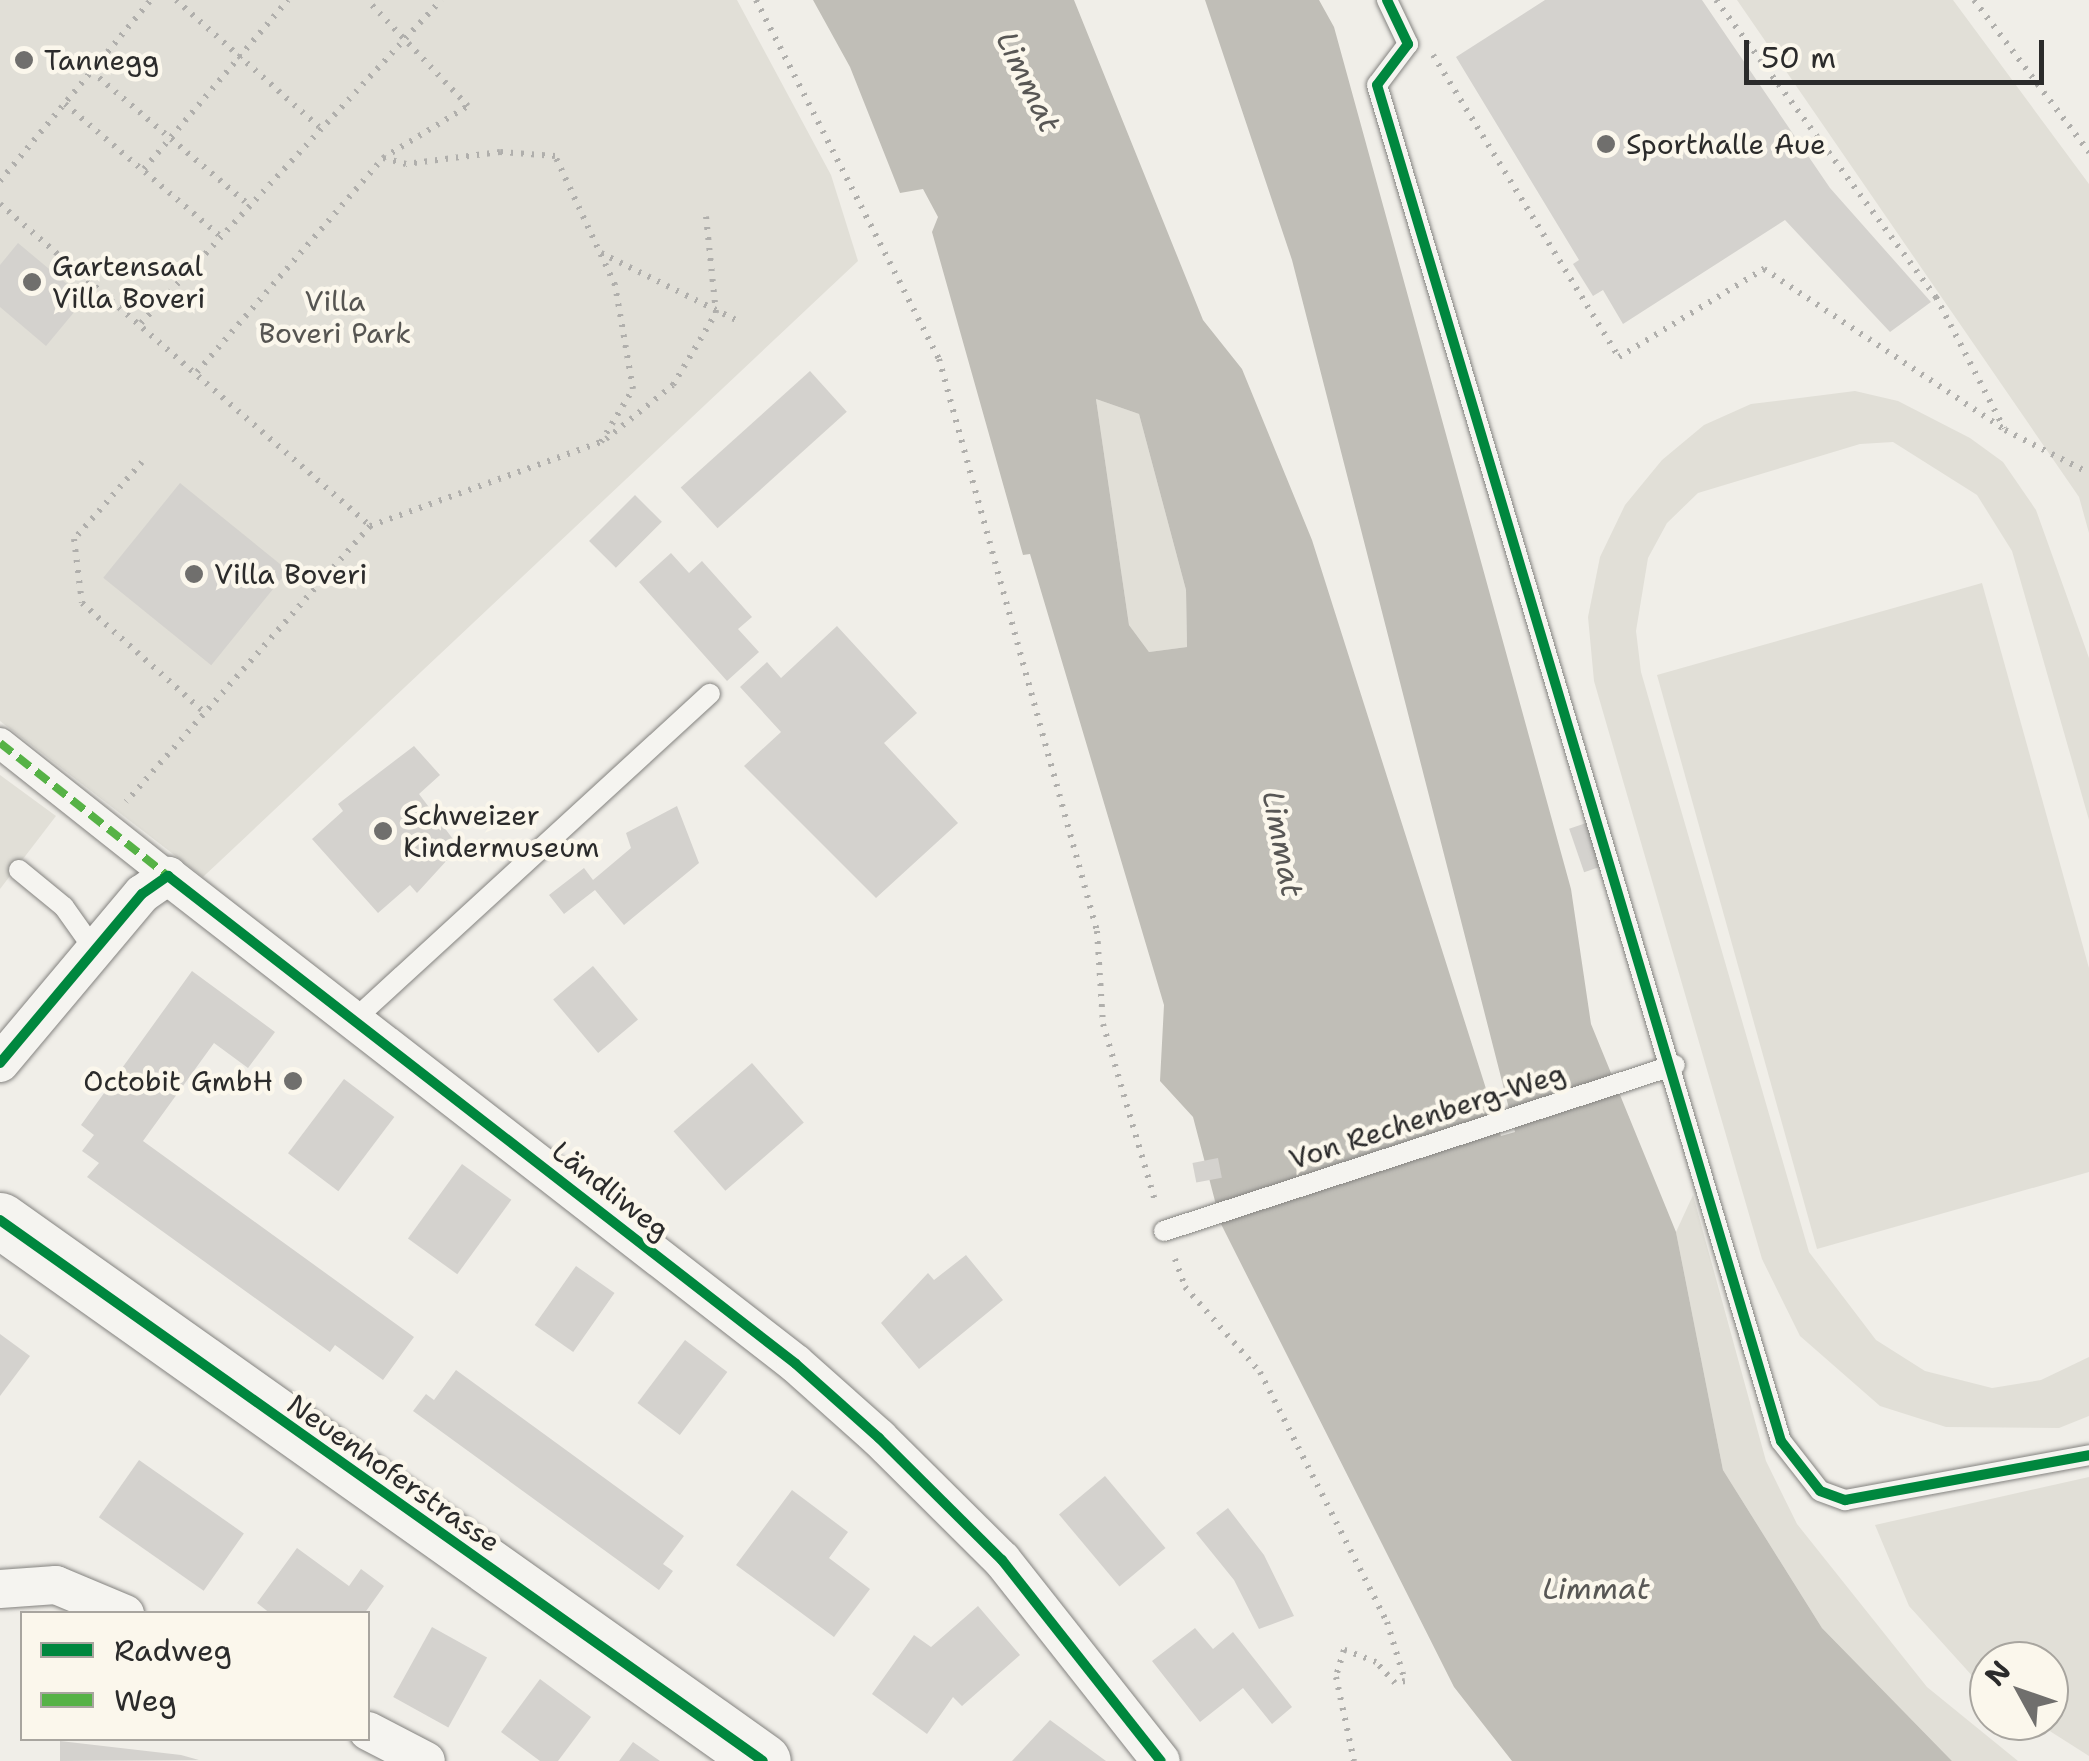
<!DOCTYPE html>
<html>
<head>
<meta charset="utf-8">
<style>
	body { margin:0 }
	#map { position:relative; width:2089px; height:1761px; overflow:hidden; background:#f0eee8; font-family:"Shantell Sans",sans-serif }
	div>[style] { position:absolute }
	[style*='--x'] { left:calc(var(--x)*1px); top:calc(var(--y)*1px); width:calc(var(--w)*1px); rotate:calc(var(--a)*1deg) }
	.built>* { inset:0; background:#e1dfd7 }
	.water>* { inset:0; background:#c0beb7 }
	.building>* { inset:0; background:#d4d2ce; transform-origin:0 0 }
	.path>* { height:6px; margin-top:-3px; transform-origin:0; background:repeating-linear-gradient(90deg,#b0afac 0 2.5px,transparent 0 10.5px) }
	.roads { filter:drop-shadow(0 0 2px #848380) drop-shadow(0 0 2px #848380) }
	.service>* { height:20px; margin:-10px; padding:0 10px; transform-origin:10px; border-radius:10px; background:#f5f4f0 }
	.pedestrian>* { height:30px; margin:-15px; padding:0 15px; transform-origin:15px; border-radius:15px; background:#f5f4f0 }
	.minor>* { height:38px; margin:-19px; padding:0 19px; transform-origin:19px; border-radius:19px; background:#f5f4f0 }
	.primary>* { height:55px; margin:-27.5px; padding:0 27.5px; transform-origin:27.5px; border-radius:27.5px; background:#f5f4f0 }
	.quiet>* { height:8px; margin-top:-4px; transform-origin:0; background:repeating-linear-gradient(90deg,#56b246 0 15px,transparent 0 23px) }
	.cycleway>* { height:10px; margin:-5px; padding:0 5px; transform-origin:5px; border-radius:5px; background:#00873e }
	.dots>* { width:28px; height:28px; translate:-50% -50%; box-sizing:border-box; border:5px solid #fbf7ec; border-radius:50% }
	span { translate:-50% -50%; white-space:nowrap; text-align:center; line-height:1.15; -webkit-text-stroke:9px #fbf7ec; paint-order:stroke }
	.poi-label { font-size:28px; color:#2b2b2b }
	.left { translate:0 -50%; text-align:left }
	.right { translate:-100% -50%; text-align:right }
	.park-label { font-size:28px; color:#565552 }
	.street-label { font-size:28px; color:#2b2b2b }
	.water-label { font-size:30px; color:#585755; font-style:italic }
	.legend { position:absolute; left:20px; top:1611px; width:350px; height:130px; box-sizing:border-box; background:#fbf7ec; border:2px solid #a8a59f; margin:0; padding:12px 18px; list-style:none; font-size:30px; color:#2b2b2b }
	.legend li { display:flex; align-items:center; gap:20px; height:50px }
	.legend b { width:50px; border:2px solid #a8a59f }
	.north { position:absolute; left:1969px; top:1641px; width:100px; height:100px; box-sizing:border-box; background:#fbf7ec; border:2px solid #a8a59f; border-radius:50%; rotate:310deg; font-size:28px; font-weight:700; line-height:40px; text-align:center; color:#2b2b2b }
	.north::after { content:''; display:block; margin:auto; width:35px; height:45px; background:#706f6d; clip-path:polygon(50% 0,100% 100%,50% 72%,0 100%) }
	.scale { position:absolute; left:1744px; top:40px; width:300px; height:45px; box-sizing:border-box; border:5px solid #2b2b2b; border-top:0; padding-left:12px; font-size:30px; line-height:35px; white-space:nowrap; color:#2b2b2b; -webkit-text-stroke:8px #fbf7ec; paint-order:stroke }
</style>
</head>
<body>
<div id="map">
	<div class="built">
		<i style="clip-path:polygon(0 0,737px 0,831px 175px,858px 261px,203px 877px,0 721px)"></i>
		<i style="clip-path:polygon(1737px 0,1953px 0,2089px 184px,2089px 533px,2079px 497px)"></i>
		<i style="clip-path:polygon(1855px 391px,1898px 401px,1970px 438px,2003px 462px,2036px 510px,2089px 658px,2089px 820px,2012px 551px,1977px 495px,1893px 442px,1860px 444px,1698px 493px,1667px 523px,1648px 558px,1636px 631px,1641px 672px,1809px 1252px,1876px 1340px,1925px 1371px,1992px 1388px,2041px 1380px,2089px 1357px,2089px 1416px,2059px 1428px,1946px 1427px,1880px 1406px,1800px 1336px,1762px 1259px,1594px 681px,1588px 617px,1600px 557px,1625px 505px,1662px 460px,1704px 425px,1751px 404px)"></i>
		<i style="clip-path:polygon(1096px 399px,1139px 414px,1186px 590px,1187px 647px,1149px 652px,1129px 625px)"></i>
		<i style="clip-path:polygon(1982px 583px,2089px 968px,2089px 1172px,1817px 1249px,1657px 675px)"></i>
		<i style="clip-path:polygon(0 775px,56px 816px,0 889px)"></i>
		<i style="clip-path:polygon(1693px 1195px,1766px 1461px,1797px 1524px,1927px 1687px,2018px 1761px,1952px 1761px,1822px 1628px,1723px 1470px,1676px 1232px)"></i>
		<i style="clip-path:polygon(2089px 1477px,2089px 1756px,2034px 1721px,2049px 1721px,2049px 1661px,1989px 1661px,1985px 1690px,1909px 1606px,1875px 1525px)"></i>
	</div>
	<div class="water">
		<i style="clip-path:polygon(evenodd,813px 0,1074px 0,1203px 320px,1242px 369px,1312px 540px,1501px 1136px,1515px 1132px,1292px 260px,1205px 0,1319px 0,1334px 27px,1571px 889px,1591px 1024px,1676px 1232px,1723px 1470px,1822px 1628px,1952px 1761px,1512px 1761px,1454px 1687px,1221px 1224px,1193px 1117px,1160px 1081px,1164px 1005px,1030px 554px,1023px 555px,932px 232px,938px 217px,923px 189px,900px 193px,850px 67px,813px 0,1096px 399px,1139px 414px,1186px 590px,1187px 647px,1149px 652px,1129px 625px,1096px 399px)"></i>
	</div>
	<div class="building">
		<i style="clip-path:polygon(1545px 0,1702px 0,1830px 188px,1931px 302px,1890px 332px,1785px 220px,1623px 324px,1603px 290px,1593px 296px,1573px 264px,1579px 260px,1456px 57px)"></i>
		<i style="clip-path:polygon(18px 243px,85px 299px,46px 346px,0 307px,0 265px)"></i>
		<i style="left:810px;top:371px;width:55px;height:174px;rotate:48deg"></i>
		<i style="left:180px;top:483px;width:139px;height:122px;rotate:39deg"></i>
		<i style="left:635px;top:495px;width:38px;height:65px;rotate:45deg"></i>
		<i style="clip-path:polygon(671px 553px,689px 573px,702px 561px,752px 617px,738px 629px,759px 652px,727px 681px,639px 582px)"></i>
		<i style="clip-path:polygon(837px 626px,917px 713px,884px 743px,958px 823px,876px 898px,744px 766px,781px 732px,740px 687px,767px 662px,781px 678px)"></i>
		<i style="clip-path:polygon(414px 746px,440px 775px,419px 794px,459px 847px,417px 893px,410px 885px,378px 913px,312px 839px,343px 811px,338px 804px)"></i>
		<i style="clip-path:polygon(677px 806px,699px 863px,624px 925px,595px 890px,564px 914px,549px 895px,584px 868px,593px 880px,631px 848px,626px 833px)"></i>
		<i style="left:1589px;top:822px;width:46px;height:21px;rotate:71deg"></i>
		<i style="left:593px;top:966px;width:70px;height:52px;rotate:50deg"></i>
		<i style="clip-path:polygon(192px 971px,275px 1032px,248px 1068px,214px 1043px,143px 1141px,414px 1337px,383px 1380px,335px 1345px,330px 1352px,87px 1177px,99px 1163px,82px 1151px,94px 1135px,81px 1125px)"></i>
		<i style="left:752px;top:1063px;width:79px;height:104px;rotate:49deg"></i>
		<i style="left:344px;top:1079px;width:63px;height:93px;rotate:37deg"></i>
		<i style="left:1218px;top:1158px;width:20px;height:26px;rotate:79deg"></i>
		<i style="left:462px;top:1164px;width:61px;height:92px;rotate:36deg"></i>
		<i style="clip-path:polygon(966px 1255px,1003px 1300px,919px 1369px,881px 1323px,928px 1273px,934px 1280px)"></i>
		<i style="left:576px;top:1266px;width:47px;height:72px;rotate:35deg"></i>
		<i style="clip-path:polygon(0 1334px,30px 1356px,0 1396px)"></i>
		<i style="left:685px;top:1340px;width:53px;height:79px;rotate:37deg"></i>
		<i style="clip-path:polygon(456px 1370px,684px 1536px,663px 1564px,673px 1571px,659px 1590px,413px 1411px,426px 1394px,434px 1400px)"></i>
		<i style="left:139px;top:1460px;width:128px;height:70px;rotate:35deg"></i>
		<i style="left:1105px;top:1476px;width:94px;height:60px;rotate:50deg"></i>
		<i style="clip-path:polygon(792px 1490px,848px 1532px,829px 1558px,870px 1589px,834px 1637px,736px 1565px)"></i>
		<i style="clip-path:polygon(1228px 1508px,1264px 1555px,1294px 1616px,1259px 1629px,1234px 1580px,1196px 1533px)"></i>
		<i style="clip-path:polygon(297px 1548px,349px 1586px,361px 1569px,384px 1586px,364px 1614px,271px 1614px,257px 1603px)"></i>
		<i style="clip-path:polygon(978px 1606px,1020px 1655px,962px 1706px,953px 1697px,927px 1734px,872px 1694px,914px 1635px,931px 1647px)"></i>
		<i style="left:432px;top:1627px;width:63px;height:80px;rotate:29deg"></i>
		<i style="clip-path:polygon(1195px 1628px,1213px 1649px,1233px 1632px,1292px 1707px,1272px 1724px,1243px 1688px,1200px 1722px,1152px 1661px)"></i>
		<i style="clip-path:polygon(540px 1679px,591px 1717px,558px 1761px,540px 1761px,501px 1732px)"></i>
		<i style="clip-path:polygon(1050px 1720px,1106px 1761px,1012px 1761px)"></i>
		<i style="clip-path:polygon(60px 1741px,181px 1755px,199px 1760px,60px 1761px)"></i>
		<i style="clip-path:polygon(633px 1742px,660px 1761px,619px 1761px)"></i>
	</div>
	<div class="path">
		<i style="--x:176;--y:0;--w:191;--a:41.6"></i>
		<i style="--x:756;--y:0;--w:403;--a:63"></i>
		<i style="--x:939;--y:359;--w:593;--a:74.56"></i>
		<i style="--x:1097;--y:931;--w:93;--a:86.3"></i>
		<i style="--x:1103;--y:1024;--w:188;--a:73.6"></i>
		<i style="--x:1716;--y:0;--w:370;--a:53.5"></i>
		<i style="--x:1936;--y:297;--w:148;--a:62.6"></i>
		<i style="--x:1974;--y:0;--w:191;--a:52.9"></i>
		<i style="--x:1433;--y:55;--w:355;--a:58.4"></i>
		<i style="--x:1619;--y:357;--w:170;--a:-31.3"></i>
		<i style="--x:1764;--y:269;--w:290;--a:33.7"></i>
		<i style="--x:2005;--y:430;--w:94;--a:27.1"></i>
		<i style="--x:91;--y:71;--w:207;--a:40.3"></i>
		<i style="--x:65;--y:104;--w:204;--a:40.4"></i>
		<i style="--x:144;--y:169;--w:222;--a:-49.6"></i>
		<i style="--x:0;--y:181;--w:236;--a:-50.2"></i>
		<i style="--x:0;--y:204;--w:490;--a:41"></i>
		<i style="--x:370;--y:526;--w:368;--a:131.5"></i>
		<i style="--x:601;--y:253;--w:153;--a:26.4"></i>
		<i style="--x:141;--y:323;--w:441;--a:-47.1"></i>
		<i style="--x:197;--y:372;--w:284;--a:-49"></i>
		<i style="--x:383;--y:158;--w:100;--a:-31.5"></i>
		<i style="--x:468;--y:106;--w:146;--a:-133.6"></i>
		<i style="--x:606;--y:439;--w:86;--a:-38.9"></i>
		<i style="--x:673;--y:385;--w:84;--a:-59.2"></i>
		<i style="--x:716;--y:313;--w:97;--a:-95.9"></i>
		<i style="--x:142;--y:462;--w:103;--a:131.4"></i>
		<i style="--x:74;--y:539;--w:64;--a:82.9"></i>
		<i style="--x:82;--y:603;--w:165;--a:41.8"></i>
		<i style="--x:370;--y:526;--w:246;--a:-20"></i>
		<i style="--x:601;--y:442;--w:62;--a:-58.9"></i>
		<i style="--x:633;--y:389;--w:106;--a:-99.8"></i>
		<i style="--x:615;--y:285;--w:142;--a:-114.9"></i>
		<i style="--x:555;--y:156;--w:55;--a:-175.8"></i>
		<i style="--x:500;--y:152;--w:95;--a:172.7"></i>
		<i style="--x:406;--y:164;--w:24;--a:-165"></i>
		<i style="--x:1175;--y:1259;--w:30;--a:70"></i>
		<i style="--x:1185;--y:1287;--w:113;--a:48.6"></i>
		<i style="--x:1260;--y:1372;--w:280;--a:63.1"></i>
		<i style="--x:1387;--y:1622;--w:62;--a:73"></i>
		<i style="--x:1405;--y:1681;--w:10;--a:169"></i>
		<i style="--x:1395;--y:1683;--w:28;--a:-132"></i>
		<i style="--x:1376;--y:1662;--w:34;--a:-159"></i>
		<i style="--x:1344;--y:1650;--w:28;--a:107"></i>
		<i style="--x:1336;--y:1677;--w:86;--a:77.9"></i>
	</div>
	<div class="roads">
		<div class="service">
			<i style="--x:1387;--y:0;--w:49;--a:64.5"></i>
			<i style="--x:1408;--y:44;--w:51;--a:127.1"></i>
			<i style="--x:1377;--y:85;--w:1415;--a:73.41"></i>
			<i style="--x:1781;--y:1441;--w:63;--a:52"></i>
			<i style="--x:1820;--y:1491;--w:27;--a:20"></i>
			<i style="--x:1845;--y:1500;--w:248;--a:-10.4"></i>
			<i style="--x:19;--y:870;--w:58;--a:39.4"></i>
			<i style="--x:64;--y:907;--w:50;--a:54.7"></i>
			<i style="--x:356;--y:1018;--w:480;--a:-42.5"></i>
			<i style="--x:1164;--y:1231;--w:537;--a:-18"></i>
		</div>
		<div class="pedestrian">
			<i style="--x:0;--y:743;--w:214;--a:38.4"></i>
		</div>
		<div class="minor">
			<i style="--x:0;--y:1063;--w:221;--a:-50"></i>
			<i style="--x:142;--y:894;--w:32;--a:-35"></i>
			<i style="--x:168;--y:876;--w:795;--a:37.85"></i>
			<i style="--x:796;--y:1364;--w:111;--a:41.7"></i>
			<i style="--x:879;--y:1438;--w:173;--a:44.8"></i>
			<i style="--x:1002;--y:1560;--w:256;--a:51.7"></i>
			<i style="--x:0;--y:1589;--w:56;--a:-4.1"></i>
			<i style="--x:56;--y:1585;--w:75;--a:22.8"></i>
			<i style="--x:368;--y:1731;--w:65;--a:27.3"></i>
		</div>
		<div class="primary">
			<i style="--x:0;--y:1220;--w:935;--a:35.34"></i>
		</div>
	</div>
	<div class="quiet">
		<i style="--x:0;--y:743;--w:214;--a:38.4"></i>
	</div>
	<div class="cycleway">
		<i style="--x:1387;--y:0;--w:49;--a:64.5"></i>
		<i style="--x:1408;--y:44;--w:51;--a:127.1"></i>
		<i style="--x:1377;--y:85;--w:1415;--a:73.41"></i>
		<i style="--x:1781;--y:1441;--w:63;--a:52"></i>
		<i style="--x:1820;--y:1491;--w:27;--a:20"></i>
		<i style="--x:1845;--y:1500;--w:248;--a:-10.4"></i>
		<i style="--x:0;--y:1063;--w:221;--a:-50"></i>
		<i style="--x:142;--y:894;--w:32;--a:-35"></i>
		<i style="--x:168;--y:876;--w:795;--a:37.85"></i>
		<i style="--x:796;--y:1364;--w:111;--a:41.7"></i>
		<i style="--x:879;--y:1438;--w:173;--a:44.8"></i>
		<i style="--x:1002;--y:1560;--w:256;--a:51.7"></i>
		<i style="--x:0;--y:1220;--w:935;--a:35.34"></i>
	</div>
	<div class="dots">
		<i style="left:24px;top:60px;background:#706f6d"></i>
		<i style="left:1606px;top:144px;background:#706f6d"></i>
		<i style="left:32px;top:282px;background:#706f6d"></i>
		<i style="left:194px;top:574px;background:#706f6d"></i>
		<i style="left:383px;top:831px;background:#706f6d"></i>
		<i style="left:293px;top:1081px;background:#706f6d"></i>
	</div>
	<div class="poi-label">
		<span class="left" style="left:44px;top:60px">Tannegg</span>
		<span class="left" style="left:1626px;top:144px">Sporthalle Aue</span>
		<span class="left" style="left:52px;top:282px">Gartensaal<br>Villa Boveri</span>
		<span class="left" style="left:214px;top:574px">Villa Boveri</span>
		<span class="left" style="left:403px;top:831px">Schweizer<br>Kindermuseum</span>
		<span class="right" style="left:273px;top:1081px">Octobit GmbH</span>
	</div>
	<div class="park-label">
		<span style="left:335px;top:317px">Villa<br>Boveri Park</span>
	</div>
	<div class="street-label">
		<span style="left:1427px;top:1116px;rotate:-18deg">Von Rechenberg-Weg</span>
		<span style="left:611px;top:1190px;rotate:38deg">Ländliweg</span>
		<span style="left:394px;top:1473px;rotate:35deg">Neuenhoferstrasse</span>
	</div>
	<div class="water-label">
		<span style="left:1028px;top:82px;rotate:64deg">Limmat</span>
		<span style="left:1282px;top:844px;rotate:79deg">Limmat</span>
		<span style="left:1596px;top:1589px">Limmat</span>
	</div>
	<ul class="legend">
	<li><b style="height:12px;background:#00873e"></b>Radweg</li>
	<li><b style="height:12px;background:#56b246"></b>Weg</li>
	</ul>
	<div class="north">N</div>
	<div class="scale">50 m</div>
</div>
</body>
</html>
